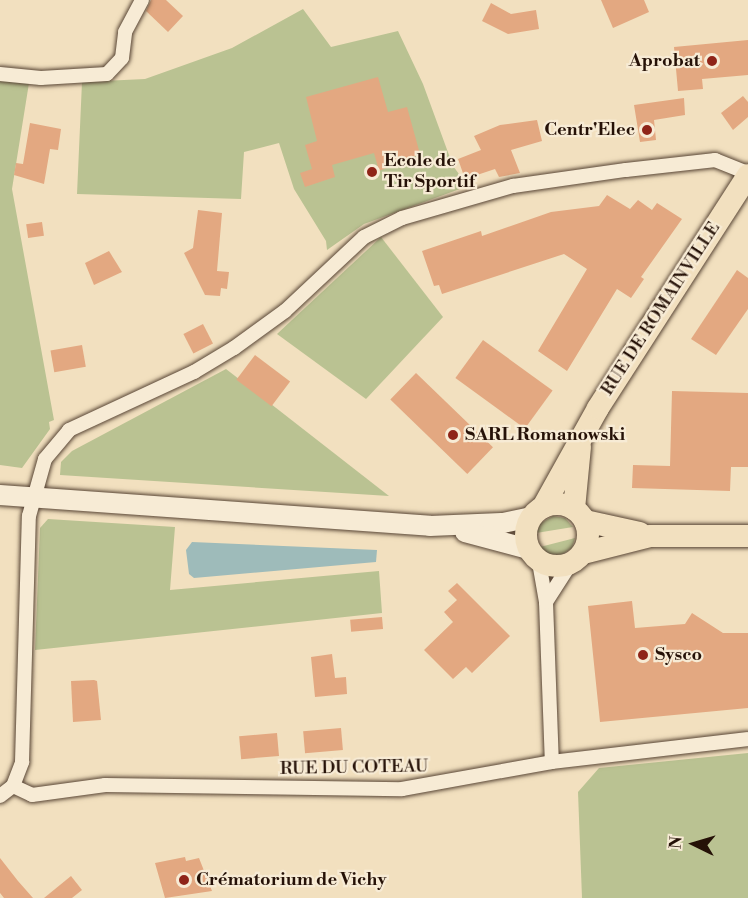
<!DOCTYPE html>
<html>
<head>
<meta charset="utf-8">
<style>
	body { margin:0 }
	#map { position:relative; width:748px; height:898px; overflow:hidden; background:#f2e0bf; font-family:"Libre Bodoni",serif }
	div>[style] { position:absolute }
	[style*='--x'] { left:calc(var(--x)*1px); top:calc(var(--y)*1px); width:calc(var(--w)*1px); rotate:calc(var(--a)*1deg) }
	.green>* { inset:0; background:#bac292 }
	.water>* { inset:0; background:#9ebbba }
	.building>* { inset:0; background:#e3a881; transform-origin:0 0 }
	.roads { filter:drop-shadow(0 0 2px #584535) drop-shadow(0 0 2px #584535) }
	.street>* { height:14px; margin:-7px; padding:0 7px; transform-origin:7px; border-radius:7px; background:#f7ebd5 }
	.secondary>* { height:20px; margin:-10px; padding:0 10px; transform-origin:10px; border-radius:10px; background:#f7ebd5 }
	.primary>* { height:22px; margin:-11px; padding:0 11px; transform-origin:11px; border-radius:11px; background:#f2e0bf }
	.primary>.ring { margin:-11px; padding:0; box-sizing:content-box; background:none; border:22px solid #f2e0bf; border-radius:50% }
	.dots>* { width:16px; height:16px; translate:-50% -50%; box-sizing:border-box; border:3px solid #f7ebd5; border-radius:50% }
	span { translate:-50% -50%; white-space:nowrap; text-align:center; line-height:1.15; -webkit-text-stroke:4.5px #f7ebd5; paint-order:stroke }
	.poi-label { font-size:18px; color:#251107; font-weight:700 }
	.right { translate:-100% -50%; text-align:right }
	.left { translate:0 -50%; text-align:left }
	.street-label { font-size:18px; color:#251107 }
	.north { position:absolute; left:664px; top:814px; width:60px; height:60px; -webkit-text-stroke:4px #f7ebd5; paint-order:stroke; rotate:275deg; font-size:16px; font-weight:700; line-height:24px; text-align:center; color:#251107 }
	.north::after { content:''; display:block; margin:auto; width:21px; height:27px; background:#251107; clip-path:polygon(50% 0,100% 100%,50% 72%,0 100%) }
</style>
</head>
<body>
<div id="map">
	<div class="green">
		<i style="clip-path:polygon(303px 9px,331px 47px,398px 31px,423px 84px,453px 166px,468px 186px,364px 224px,327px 250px,326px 241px,294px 189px,279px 143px,244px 152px,241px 199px,77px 194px,82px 82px,145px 79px,232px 48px)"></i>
		<i style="clip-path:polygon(0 79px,29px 83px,12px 189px,54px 420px,49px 422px,50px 429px,22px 468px,0 465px)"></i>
		<i style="clip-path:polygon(381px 237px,443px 317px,366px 399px,277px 334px)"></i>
		<i style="clip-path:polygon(226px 369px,389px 496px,60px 475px,61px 462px,72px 451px)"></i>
		<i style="clip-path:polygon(553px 516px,565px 518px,573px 527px,536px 533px,541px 523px)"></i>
		<i style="clip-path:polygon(48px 519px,175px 527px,170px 590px,379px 571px,382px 613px,35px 650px,40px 528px)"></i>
		<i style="clip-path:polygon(575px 538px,572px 548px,561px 555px,548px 554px,540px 547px)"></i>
		<i style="clip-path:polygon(748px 753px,748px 898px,582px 898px,578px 792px,599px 768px)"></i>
	</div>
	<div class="water">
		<i style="clip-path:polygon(192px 542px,377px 550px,376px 562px,194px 578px,189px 574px,186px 550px)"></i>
	</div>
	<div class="building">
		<i style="clip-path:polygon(151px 0,166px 0,183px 16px,168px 32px,146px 11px)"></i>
		<i style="clip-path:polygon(601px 0,644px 0,649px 12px,613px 28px)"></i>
		<i style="clip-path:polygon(491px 3px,511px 14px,536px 10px,539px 29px,508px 34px,482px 21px)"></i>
		<i style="clip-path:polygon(748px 40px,748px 75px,702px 79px,703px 89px,678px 91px,674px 47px)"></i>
		<i style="clip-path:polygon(378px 77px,388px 112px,407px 107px,420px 154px,379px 171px,374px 153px,332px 165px,335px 177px,305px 187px,300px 173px,312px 169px,305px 145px,317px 141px,306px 97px)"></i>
		<i style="clip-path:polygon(743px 96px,748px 102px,748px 117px,733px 130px,721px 113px)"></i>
		<i style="clip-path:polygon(684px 98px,685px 115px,654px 120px,656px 140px,640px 142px,634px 105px)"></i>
		<i style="clip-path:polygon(537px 120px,542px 141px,511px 150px,520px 173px,499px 177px,495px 169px,465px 179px,458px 159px,481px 150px,474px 136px,500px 125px)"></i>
		<i style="clip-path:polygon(30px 123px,61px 129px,58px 150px,50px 149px,44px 184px,14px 175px,16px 163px,23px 164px)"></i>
		<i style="clip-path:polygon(607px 195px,630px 209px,638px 200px,652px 210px,657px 203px,682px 219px,641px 277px,644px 279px,631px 298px,617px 289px,567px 371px,538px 351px,587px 269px,564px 254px,442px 294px,439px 285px,434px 286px,422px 251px,481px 231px,482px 236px,551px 212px,599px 206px)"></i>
		<i style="clip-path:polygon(198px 210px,222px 213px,217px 271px,229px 272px,227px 289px,221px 288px,220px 296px,205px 295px,184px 253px,193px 248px)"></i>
		<i style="left:42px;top:222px;width:14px;height:16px;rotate:82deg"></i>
		<i style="clip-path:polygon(109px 251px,122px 272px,94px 285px,85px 263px)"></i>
		<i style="clip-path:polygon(737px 270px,748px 278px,748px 309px,716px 355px,691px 339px)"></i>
		<i style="left:203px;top:324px;width:22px;height:22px;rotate:63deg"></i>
		<i style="left:483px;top:340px;width:86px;height:47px;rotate:36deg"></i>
		<i style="left:82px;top:345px;width:22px;height:32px;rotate:80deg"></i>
		<i style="left:255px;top:355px;width:44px;height:31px;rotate:37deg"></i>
		<i style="left:416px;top:373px;width:107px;height:37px;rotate:44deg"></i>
		<i style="clip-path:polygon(672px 391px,748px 393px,748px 467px,731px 467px,730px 491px,632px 488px,633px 465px,670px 466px)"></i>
		<i style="clip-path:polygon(457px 583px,510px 636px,472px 673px,466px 667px,453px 679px,424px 650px,453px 622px,444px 612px,457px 600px,448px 591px)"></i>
		<i style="clip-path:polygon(632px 601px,635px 628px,685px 624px,692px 613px,723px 633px,748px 633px,748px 708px,600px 722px,588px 606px)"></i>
		<i style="left:382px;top:617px;width:12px;height:32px;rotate:85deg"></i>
		<i style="clip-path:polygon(332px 654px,335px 678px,346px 677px,347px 694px,315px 697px,311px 657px)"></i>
		<i style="clip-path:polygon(94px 680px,97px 681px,101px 720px,73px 722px,71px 681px)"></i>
		<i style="left:341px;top:728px;width:22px;height:38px;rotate:85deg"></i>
		<i style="left:277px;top:733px;width:23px;height:38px;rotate:85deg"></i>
		<i style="clip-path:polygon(185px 857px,186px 861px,199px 858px,212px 891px,165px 898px,155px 863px)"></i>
		<i style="clip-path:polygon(0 858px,18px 881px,33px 898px,4px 898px,0 893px)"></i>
		<i style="clip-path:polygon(71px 876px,82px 890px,72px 898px,44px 898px)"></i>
	</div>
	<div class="roads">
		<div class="street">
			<i style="--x:0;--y:74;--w:41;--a:5.6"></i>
			<i style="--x:41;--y:78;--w:66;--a:-3.5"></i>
			<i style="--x:107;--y:74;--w:22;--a:-47"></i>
			<i style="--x:122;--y:58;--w:26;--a:-83"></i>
			<i style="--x:125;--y:32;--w:36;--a:-62"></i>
			<i style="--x:539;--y:562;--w:41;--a:80.1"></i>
			<i style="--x:546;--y:602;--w:160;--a:87.9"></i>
			<i style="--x:546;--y:602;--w:46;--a:-57.3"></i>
			<i style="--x:13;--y:786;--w:21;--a:25"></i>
			<i style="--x:32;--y:795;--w:74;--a:-7.8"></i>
			<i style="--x:105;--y:785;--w:297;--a:0.8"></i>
			<i style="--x:402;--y:789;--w:152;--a:-10.2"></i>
			<i style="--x:552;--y:762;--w:197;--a:-6.7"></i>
			<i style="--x:0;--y:796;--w:16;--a:-38"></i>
			<i style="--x:13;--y:786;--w:26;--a:-69"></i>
			<i style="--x:22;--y:762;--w:246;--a:-88.4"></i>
			<i style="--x:29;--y:516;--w:59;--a:-74.3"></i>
			<i style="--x:45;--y:459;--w:38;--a:-50"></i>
			<i style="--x:69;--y:430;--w:138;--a:-24.9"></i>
			<i style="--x:194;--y:372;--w:47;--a:-31"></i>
			<i style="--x:234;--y:348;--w:63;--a:-36"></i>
			<i style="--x:285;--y:311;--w:108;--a:-43.1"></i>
			<i style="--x:364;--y:237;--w:42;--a:-26.6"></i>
			<i style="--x:402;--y:218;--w:116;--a:-16.1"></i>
			<i style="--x:513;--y:186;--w:114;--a:-8.1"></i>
			<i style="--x:626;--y:170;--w:90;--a:-6.4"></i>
			<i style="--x:715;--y:160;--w:35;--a:22"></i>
		</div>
		<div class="secondary">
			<i style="--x:0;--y:495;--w:431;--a:4.1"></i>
			<i style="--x:430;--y:526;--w:73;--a:-2.4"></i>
			<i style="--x:503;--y:523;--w:29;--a:-12"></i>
			<i style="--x:465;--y:532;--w:65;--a:15.1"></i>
		</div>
		<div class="primary">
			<i class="ring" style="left:526px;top:504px;width:40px;height:40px"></i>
			<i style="--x:543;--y:507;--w:113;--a:-60.9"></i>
			<i style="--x:598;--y:408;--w:277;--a:-57.2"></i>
			<i style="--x:574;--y:509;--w:62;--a:-84.5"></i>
			<i style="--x:585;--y:521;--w:56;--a:12.3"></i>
			<i style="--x:583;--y:553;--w:69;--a:-14.2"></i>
			<i style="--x:650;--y:536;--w:98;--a:0"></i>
		</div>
	</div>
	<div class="dots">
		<i style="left:712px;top:61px;background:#8f2418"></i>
		<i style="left:647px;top:130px;background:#8f2418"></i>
		<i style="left:372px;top:172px;background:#8f2418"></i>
		<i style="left:453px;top:435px;background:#8f2418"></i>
		<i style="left:643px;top:655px;background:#8f2418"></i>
		<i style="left:184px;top:880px;background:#8f2418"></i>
	</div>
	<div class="poi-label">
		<span class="right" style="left:700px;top:61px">Aprobat</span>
		<span class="right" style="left:635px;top:130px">Centr'Elec</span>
		<span class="left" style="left:384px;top:172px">Ecole de<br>Tir Sportif</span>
		<span class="left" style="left:465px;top:435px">SARL Romanowski</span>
		<span class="left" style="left:655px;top:655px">Sysco</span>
		<span class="left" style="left:196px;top:880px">Crématorium de Vichy</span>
	</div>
	<div class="street-label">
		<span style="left:661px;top:309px;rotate:-57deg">RUE DE ROMAINVILLE</span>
		<span style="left:354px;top:768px;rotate:-1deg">RUE DU COTEAU</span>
	</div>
	<div class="north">N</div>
</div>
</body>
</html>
